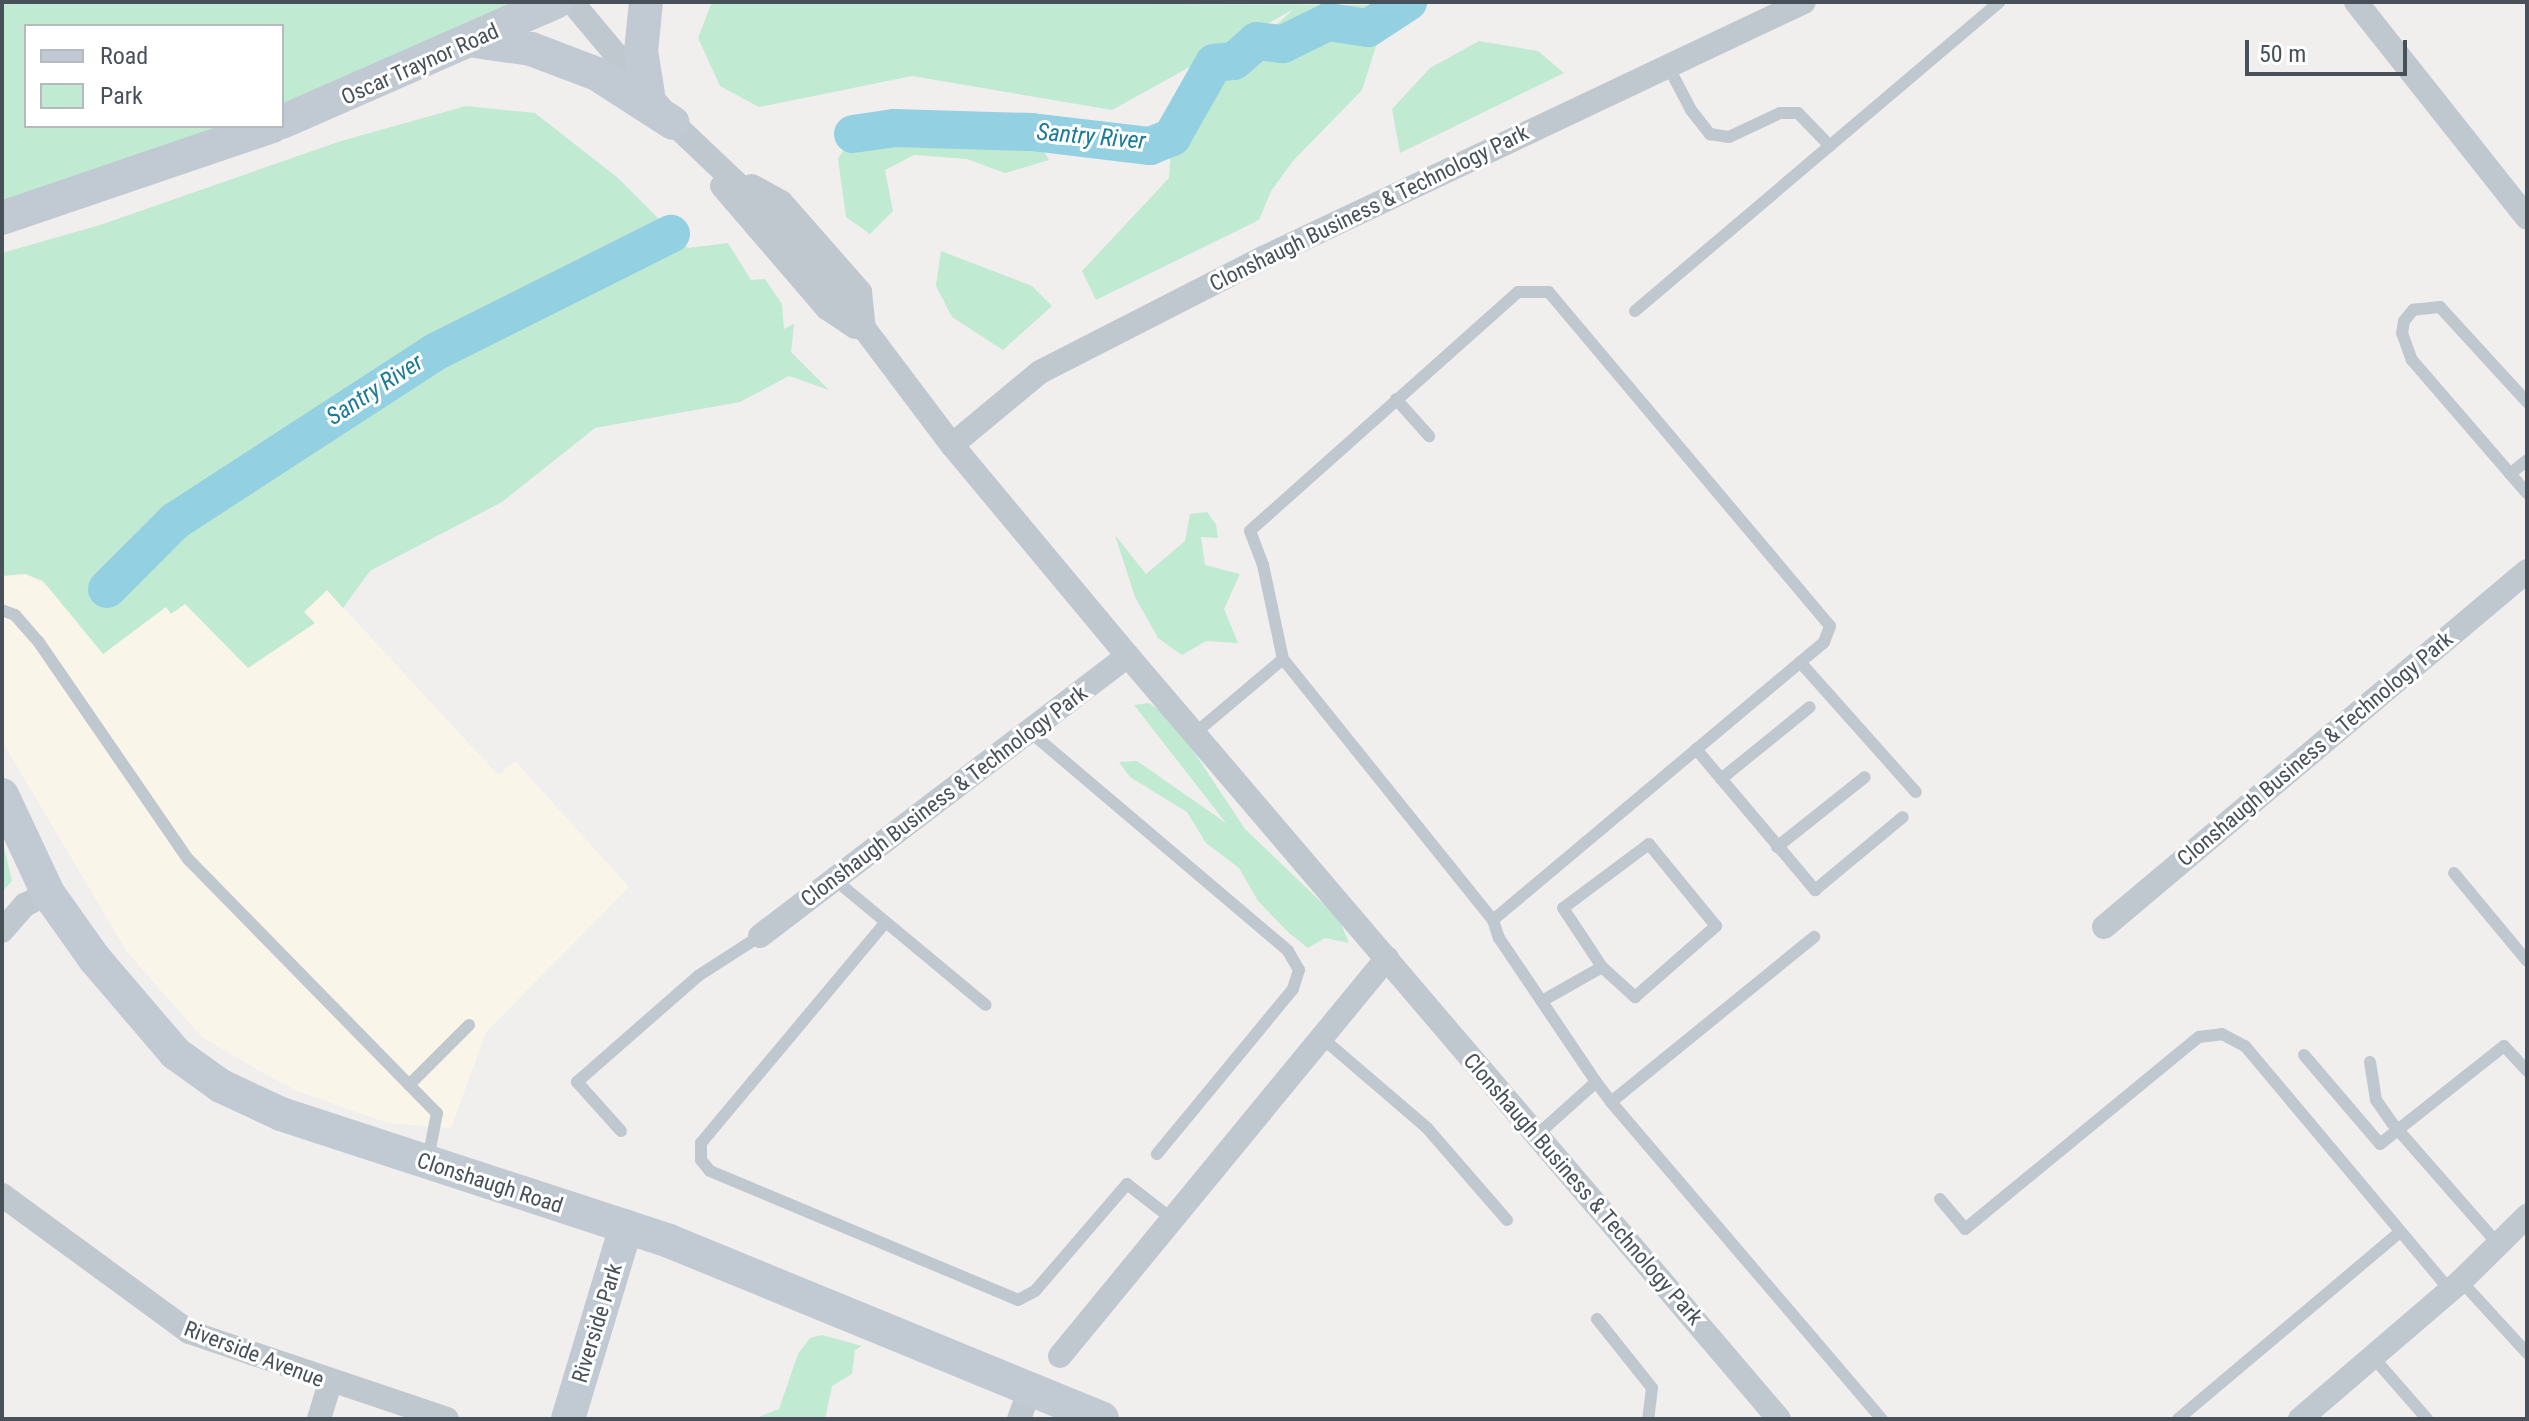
<!DOCTYPE html>
<html>
<head>
<meta charset="utf-8">
<style>
	body { margin:0 }
	#map { position:relative; width:2529px; height:1421px; overflow:hidden; background:#f1eeee; font-family:"Roboto Condensed",sans-serif }
	div>[style] { position:absolute }
	[style*='--x'] { left:calc(var(--x)*1px); top:calc(var(--y)*1px); width:calc(var(--w)*1px); rotate:calc(var(--a)*1deg) }
	.commercial>* { inset:0; background:#faf5e9 }
	.green>* { inset:0; background:#c1ead2 }
	.river>* { height:38px; margin:-19px; padding:0 19px; transform-origin:19px; border-radius:19px; background:#93d0e2 }
	.lane>* { height:12px; margin:-6px; padding:0 6px; transform-origin:6px; border-radius:6px; background:#c0c8cf }
	.street>* { height:24px; margin:-12px; padding:0 12px; transform-origin:12px; border-radius:12px; background:#c0c8cf }
	.secondary>* { height:34px; margin:-17px; padding:0 17px; transform-origin:17px; border-radius:17px; background:#c1c9d3 }
	span { translate:-50% -50%; white-space:nowrap; text-align:center; line-height:1.15; -webkit-text-stroke:6px #fff; paint-order:stroke }
	.street-label { font-size:22px; color:#485159 }
	.water-label { font-size:24px; color:#1b7c9a; font-style:italic }
	.frame { position:absolute; inset:0; border:4px solid #485159; pointer-events:none }
	.legend { position:absolute; left:24px; top:24px; width:260px; height:104px; box-sizing:border-box; background:#fff; border:2px solid #b6b9bd; margin:0; padding:10px 14px; list-style:none; font-size:24px; color:#485159 }
	.legend li { display:flex; align-items:center; gap:16px; height:40px }
	.legend b { width:40px; border:2px solid #b6b9bd }
	.scale { position:absolute; left:2245px; top:40px; width:162px; height:36px; box-sizing:border-box; border:4px solid #485159; border-top:0; padding-left:10px; font-size:24px; line-height:28px; white-space:nowrap; color:#485159; -webkit-text-stroke:6px #fff; paint-order:stroke }
</style>
</head>
<body>
<div id="map">
	<div class="commercial">
		<i style="clip-path:polygon(11px 573px,26px 574px,55px 591px,103px 654px,166px 606px,185px 604px,314px 623px,304px 612px,327px 590px,498px 775px,515px 761px,629px 887px,486px 1032px,451px 1128px,388px 1123px,297px 1091px,260px 1071px,202px 1037px,127px 952px,2px 741px,2px 576px)"></i>
	</div>
	<div class="green">
		<i style="clip-path:polygon(2px 2px,518px 2px,282px 108px,282px 26px,26px 26px,26px 126px,236px 126px,2px 202px)"></i>
		<i style="clip-path:polygon(712px 2px,1374px 5px,1378px 40px,1362px 90px,1293px 161px,1271px 191px,1259px 220px,1096px 300px,1082px 271px,1169px 178px,1172px 137px,1214px 63px,1235px 61px,1294px 9px,1112px 110px,912px 76px,759px 107px,720px 86px,698px 38px)"></i>
		<i style="clip-path:polygon(1479px 41px,1538px 51px,1564px 73px,1400px 153px,1392px 109px,1430px 68px)"></i>
		<i style="clip-path:polygon(466px 106px,535px 113px,618px 178px,688px 248px,728px 243px,751px 280px,765px 279px,782px 304px,784px 329px,794px 324px,791px 352px,829px 390px,789px 376px,740px 402px,595px 428px,502px 502px,370px 571px,343px 608px,327px 590px,304px 612px,315px 623px,248px 668px,185px 604px,171px 614px,166px 607px,103px 654px,43px 581px,26px 574px,2px 576px,2px 253px,100px 225px,341px 141px)"></i>
		<i style="clip-path:polygon(911px 113px,951px 132px,1032px 132px,1049px 160px,1005px 173px,967px 159px,914px 155px,885px 170px,893px 211px,870px 234px,846px 217px,838px 159px,855px 129px)"></i>
		<i style="clip-path:polygon(941px 251px,1032px 286px,1052px 306px,1003px 350px,952px 317px,936px 286px)"></i>
		<i style="clip-path:polygon(1207px 512px,1216px 524px,1218px 538px,1201px 537px,1205px 565px,1240px 574px,1224px 609px,1238px 643px,1206px 641px,1182px 655px,1158px 638px,1135px 597px,1115px 535px,1146px 574px,1185px 541px,1190px 514px)"></i>
		<i style="clip-path:polygon(1149px 703px,1172px 719px,1245px 829px,1339px 919px,1349px 943px,1325px 938px,1308px 948px,1289px 933px,1258px 901px,1239px 868px,1206px 843px,1187px 812px,1130px 777px,1119px 762px,1137px 761px,1226px 823px,1134px 705px)"></i>
		<i style="clip-path:polygon(2px 839px,12px 881px,2px 892px)"></i>
		<i style="clip-path:polygon(822px 1335px,862px 1346px,855px 1350px,852px 1374px,832px 1386px,825px 1419px,753px 1419px,779px 1409px,798px 1354px,810px 1338px)"></i>
	</div>
	<div class="river">
		<i style="--x:853;--y:134;--w:41;--a:-8.3"></i>
		<i style="--x:894;--y:128;--w:138;--a:1.7"></i>
		<i style="--x:1032;--y:132;--w:119;--a:6.8"></i>
		<i style="--x:1150;--y:146;--w:24;--a:-22"></i>
		<i style="--x:1172;--y:137;--w:85;--a:-60.4"></i>
		<i style="--x:1214;--y:63;--w:20;--a:-6"></i>
		<i style="--x:1234;--y:61;--w:30;--a:-41"></i>
		<i style="--x:1257;--y:41;--w:26;--a:7"></i>
		<i style="--x:1283;--y:44;--w:50;--a:-26.1"></i>
		<i style="--x:1328;--y:22;--w:40;--a:8.5"></i>
		<i style="--x:1368;--y:28;--w:48;--a:-33"></i>
		<i style="--x:107;--y:589;--w:96;--a:-45"></i>
		<i style="--x:175;--y:521;--w:310;--a:-33"></i>
		<i style="--x:435;--y:352;--w:264;--a:-26.6"></i>
	</div>
	<div class="lane">
		<i style="--x:1668;--y:66;--w:50;--a:62.4"></i>
		<i style="--x:1691;--y:110;--w:31;--a:52"></i>
		<i style="--x:1710;--y:134;--w:19;--a:9"></i>
		<i style="--x:1729;--y:137;--w:56;--a:-25.2"></i>
		<i style="--x:1780;--y:113;--w:18;--a:0"></i>
		<i style="--x:1798;--y:113;--w:46;--a:45.9"></i>
		<i style="--x:1635;--y:311;--w:478;--a:-40.3"></i>
		<i style="--x:1396;--y:399;--w:50;--a:48.3"></i>
		<i style="--x:2527;--y:402;--w:129;--a:-132.5"></i>
		<i style="--x:2440;--y:307;--w:27;--a:174"></i>
		<i style="--x:2413;--y:310;--w:14;--a:129"></i>
		<i style="--x:2404;--y:321;--w:12;--a:99"></i>
		<i style="--x:2402;--y:333;--w:29;--a:70"></i>
		<i style="--x:2412;--y:360;--w:176;--a:49.2"></i>
		<i style="--x:2510;--y:474;--w:22;--a:-39"></i>
		<i style="--x:2;--y:610;--w:14;--a:21"></i>
		<i style="--x:15;--y:615;--w:35;--a:49"></i>
		<i style="--x:38;--y:641;--w:265;--a:55.5"></i>
		<i style="--x:188;--y:859;--w:356;--a:45.6"></i>
		<i style="--x:437;--y:1113;--w:47;--a:101.1"></i>
		<i style="--x:1800;--y:662;--w:174;--a:48.3"></i>
		<i style="--x:1029;--y:731;--w:340;--a:40.3"></i>
		<i style="--x:1288;--y:951;--w:22;--a:60"></i>
		<i style="--x:1299;--y:970;--w:20;--a:108"></i>
		<i style="--x:1293;--y:989;--w:214;--a:129.5"></i>
		<i style="--x:1194;--y:734;--w:116;--a:-40.1"></i>
		<i style="--x:1696;--y:749;--w:185;--a:49.8"></i>
		<i style="--x:1815;--y:890;--w:114;--a:-39.7"></i>
		<i style="--x:1721;--y:779;--w:114;--a:-39"></i>
		<i style="--x:1777;--y:847;--w:112;--a:-38.5"></i>
		<i style="--x:2454;--y:873;--w:114;--a:50.3"></i>
		<i style="--x:834;--y:879;--w:197;--a:39.7"></i>
		<i style="--x:1493;--y:920;--w:432;--a:-40"></i>
		<i style="--x:1824;--y:642;--w:17;--a:-69"></i>
		<i style="--x:1830;--y:626;--w:436;--a:-130.1"></i>
		<i style="--x:1549;--y:292;--w:31;--a:180"></i>
		<i style="--x:1518;--y:292;--w:359;--a:138.3"></i>
		<i style="--x:1250;--y:531;--w:36;--a:69"></i>
		<i style="--x:1263;--y:565;--w:96;--a:78"></i>
		<i style="--x:1283;--y:659;--w:335;--a:51.2"></i>
		<i style="--x:1493;--y:920;--w:19;--a:72"></i>
		<i style="--x:1499;--y:938;--w:174;--a:56"></i>
		<i style="--x:885;--y:923;--w:287;--a:129.9"></i>
		<i style="--x:701;--y:1143;--w:17;--a:90"></i>
		<i style="--x:701;--y:1160;--w:14;--a:51"></i>
		<i style="--x:710;--y:1171;--w:334;--a:22.7"></i>
		<i style="--x:1018;--y:1300;--w:19;--a:-28"></i>
		<i style="--x:1035;--y:1291;--w:141;--a:-49.3"></i>
		<i style="--x:1127;--y:1184;--w:57;--a:37.9"></i>
		<i style="--x:1542;--y:1001;--w:69;--a:-29.5"></i>
		<i style="--x:1602;--y:967;--w:45;--a:42.3"></i>
		<i style="--x:1635;--y:997;--w:108;--a:-41.2"></i>
		<i style="--x:1716;--y:926;--w:106;--a:-129.3"></i>
		<i style="--x:1649;--y:844;--w:107;--a:143.3"></i>
		<i style="--x:1563;--y:908;--w:71;--a:56.5"></i>
		<i style="--x:1321;--y:1037;--w:140;--a:40.6"></i>
		<i style="--x:1427;--y:1128;--w:122;--a:49"></i>
		<i style="--x:2304;--y:1055;--w:117;--a:49.5"></i>
		<i style="--x:2380;--y:1144;--w:158;--a:-38.3"></i>
		<i style="--x:2504;--y:1046;--w:34;--a:47"></i>
		<i style="--x:2370;--y:1062;--w:38;--a:81"></i>
		<i style="--x:2376;--y:1100;--w:28;--a:55"></i>
		<i style="--x:2392;--y:1123;--w:161;--a:48.8"></i>
		<i style="--x:409;--y:1085;--w:85;--a:-45"></i>
		<i style="--x:1611;--y:1102;--w:417;--a:49.5"></i>
		<i style="--x:621;--y:1131;--w:66;--a:-131.9"></i>
		<i style="--x:577;--y:1082;--w:161;--a:-41.2"></i>
		<i style="--x:698;--y:976;--w:74;--a:-32.8"></i>
		<i style="--x:1537;--y:1135;--w:79;--a:-41.9"></i>
		<i style="--x:1596;--y:1082;--w:25;--a:53"></i>
		<i style="--x:1611;--y:1102;--w:262;--a:-39.1"></i>
		<i style="--x:1940;--y:1199;--w:39;--a:50"></i>
		<i style="--x:1965;--y:1229;--w:303;--a:-39.4"></i>
		<i style="--x:2199;--y:1037;--w:23;--a:-7"></i>
		<i style="--x:2222;--y:1034;--w:26;--a:28"></i>
		<i style="--x:2245;--y:1046;--w:319;--a:50"></i>
		<i style="--x:2461;--y:1281;--w:98;--a:47.5"></i>
		<i style="--x:1597;--y:1319;--w:88;--a:51.4"></i>
		<i style="--x:1652;--y:1388;--w:31;--a:97"></i>
		<i style="--x:2373;--y:1357;--w:82;--a:48.9"></i>
		<i style="--x:2178;--y:1419;--w:290;--a:-40.1"></i>
	</div>
	<div class="street">
		<i style="--x:572;--y:2;--w:158;--a:50.1"></i>
		<i style="--x:673;--y:123;--w:131;--a:43.5"></i>
		<i style="--x:768;--y:213;--w:118;--a:49.5"></i>
		<i style="--x:845;--y:303;--w:178;--a:53"></i>
		<i style="--x:952;--y:445;--w:275;--a:50.2"></i>
		<i style="--x:1128;--y:656;--w:1003;--a:49.53"></i>
		<i style="--x:2356;--y:2;--w:275;--a:51.6"></i>
		<i style="--x:722;--y:186;--w:161;--a:49.3"></i>
		<i style="--x:827;--y:308;--w:34;--a:34"></i>
		<i style="--x:752;--y:186;--w:33;--a:29"></i>
		<i style="--x:781;--y:202;--w:120;--a:48.7"></i>
		<i style="--x:860;--y:292;--w:38;--a:84"></i>
		<i style="--x:952;--y:445;--w:114;--a:-39.7"></i>
		<i style="--x:1040;--y:372;--w:253;--a:-27.1"></i>
		<i style="--x:1265;--y:257;--w:596;--a:-25.32"></i>
		<i style="--x:2104;--y:927;--w:553;--a:-40.08"></i>
		<i style="--x:2;--y:931;--w:35;--a:-49"></i>
		<i style="--x:25;--y:905;--w:26;--a:-28"></i>
		<i style="--x:760;--y:936;--w:462;--a:-37.3"></i>
		<i style="--x:2;--y:1195;--w:232;--a:36.2"></i>
		<i style="--x:189;--y:1332;--w:272;--a:18.6"></i>
		<i style="--x:1060;--y:1356;--w:515;--a:-50.59"></i>
		<i style="--x:319;--y:1419;--w:37;--a:-73"></i>
		<i style="--x:1019;--y:1419;--w:32;--a:-70"></i>
		<i style="--x:2300;--y:1419;--w:212;--a:-40.6"></i>
		<i style="--x:2461;--y:1281;--w:93;--a:-44.6"></i>
	</div>
	<div class="secondary">
		<i style="--x:646;--y:2;--w:49;--a:95.8"></i>
		<i style="--x:641;--y:51;--w:44;--a:80.8"></i>
		<i style="--x:475;--y:41;--w:57;--a:8.1"></i>
		<i style="--x:531;--y:49;--w:71;--a:20.7"></i>
		<i style="--x:597;--y:74;--w:90;--a:32.8"></i>
		<i style="--x:282;--y:122;--w:299;--a:-23.7"></i>
		<i style="--x:2;--y:218;--w:286;--a:-18.8"></i>
		<i style="--x:2;--y:795;--w:108;--a:64.9"></i>
		<i style="--x:48;--y:893;--w:80;--a:54.7"></i>
		<i style="--x:94;--y:958;--w:125;--a:49.5"></i>
		<i style="--x:175;--y:1053;--w:57;--a:35.7"></i>
		<i style="--x:221;--y:1086;--w:66;--a:25"></i>
		<i style="--x:281;--y:1114;--w:408;--a:18.1"></i>
		<i style="--x:669;--y:1241;--w:468;--a:22.3"></i>
		<i style="--x:568;--y:1419;--w:201;--a:-73.2"></i>
	</div>
	<div class="street-label">
		<span style="left:420px;top:64px;rotate:-24deg">Oscar Traynor Road</span>
		<span style="left:1369px;top:208px;rotate:-26deg">Clonshaugh Business &amp; Technology Park</span>
		<span style="left:2315px;top:749px;rotate:-40deg">Clonshaugh Business &amp; Technology Park</span>
		<span style="left:944px;top:796px;rotate:-37deg">Clonshaugh Business &amp; Technology Park</span>
		<span style="left:490px;top:1183px;rotate:18deg">Clonshaugh Road</span>
		<span style="left:1583px;top:1189px;rotate:49deg">Clonshaugh Business &amp; Technology Park</span>
		<span style="left:597px;top:1323px;rotate:-73deg">Riverside Park</span>
		<span style="left:254px;top:1354px;rotate:21deg">Riverside Avenue</span>
	</div>
	<div class="water-label">
		<span style="left:1091px;top:137px;rotate:5deg">Santry River</span>
		<span style="left:375px;top:390px;rotate:-33deg">Santry River</span>
	</div>
	<div class="frame"></div>
	<ul class="legend">
	<li><b style="height:10px;background:#c1c9d3"></b>Road</li>
	<li><b style="height:22px;background:#c1ead2"></b>Park</li>
	</ul>
	<div class="scale">50 m</div>
</div>
</body>
</html>
